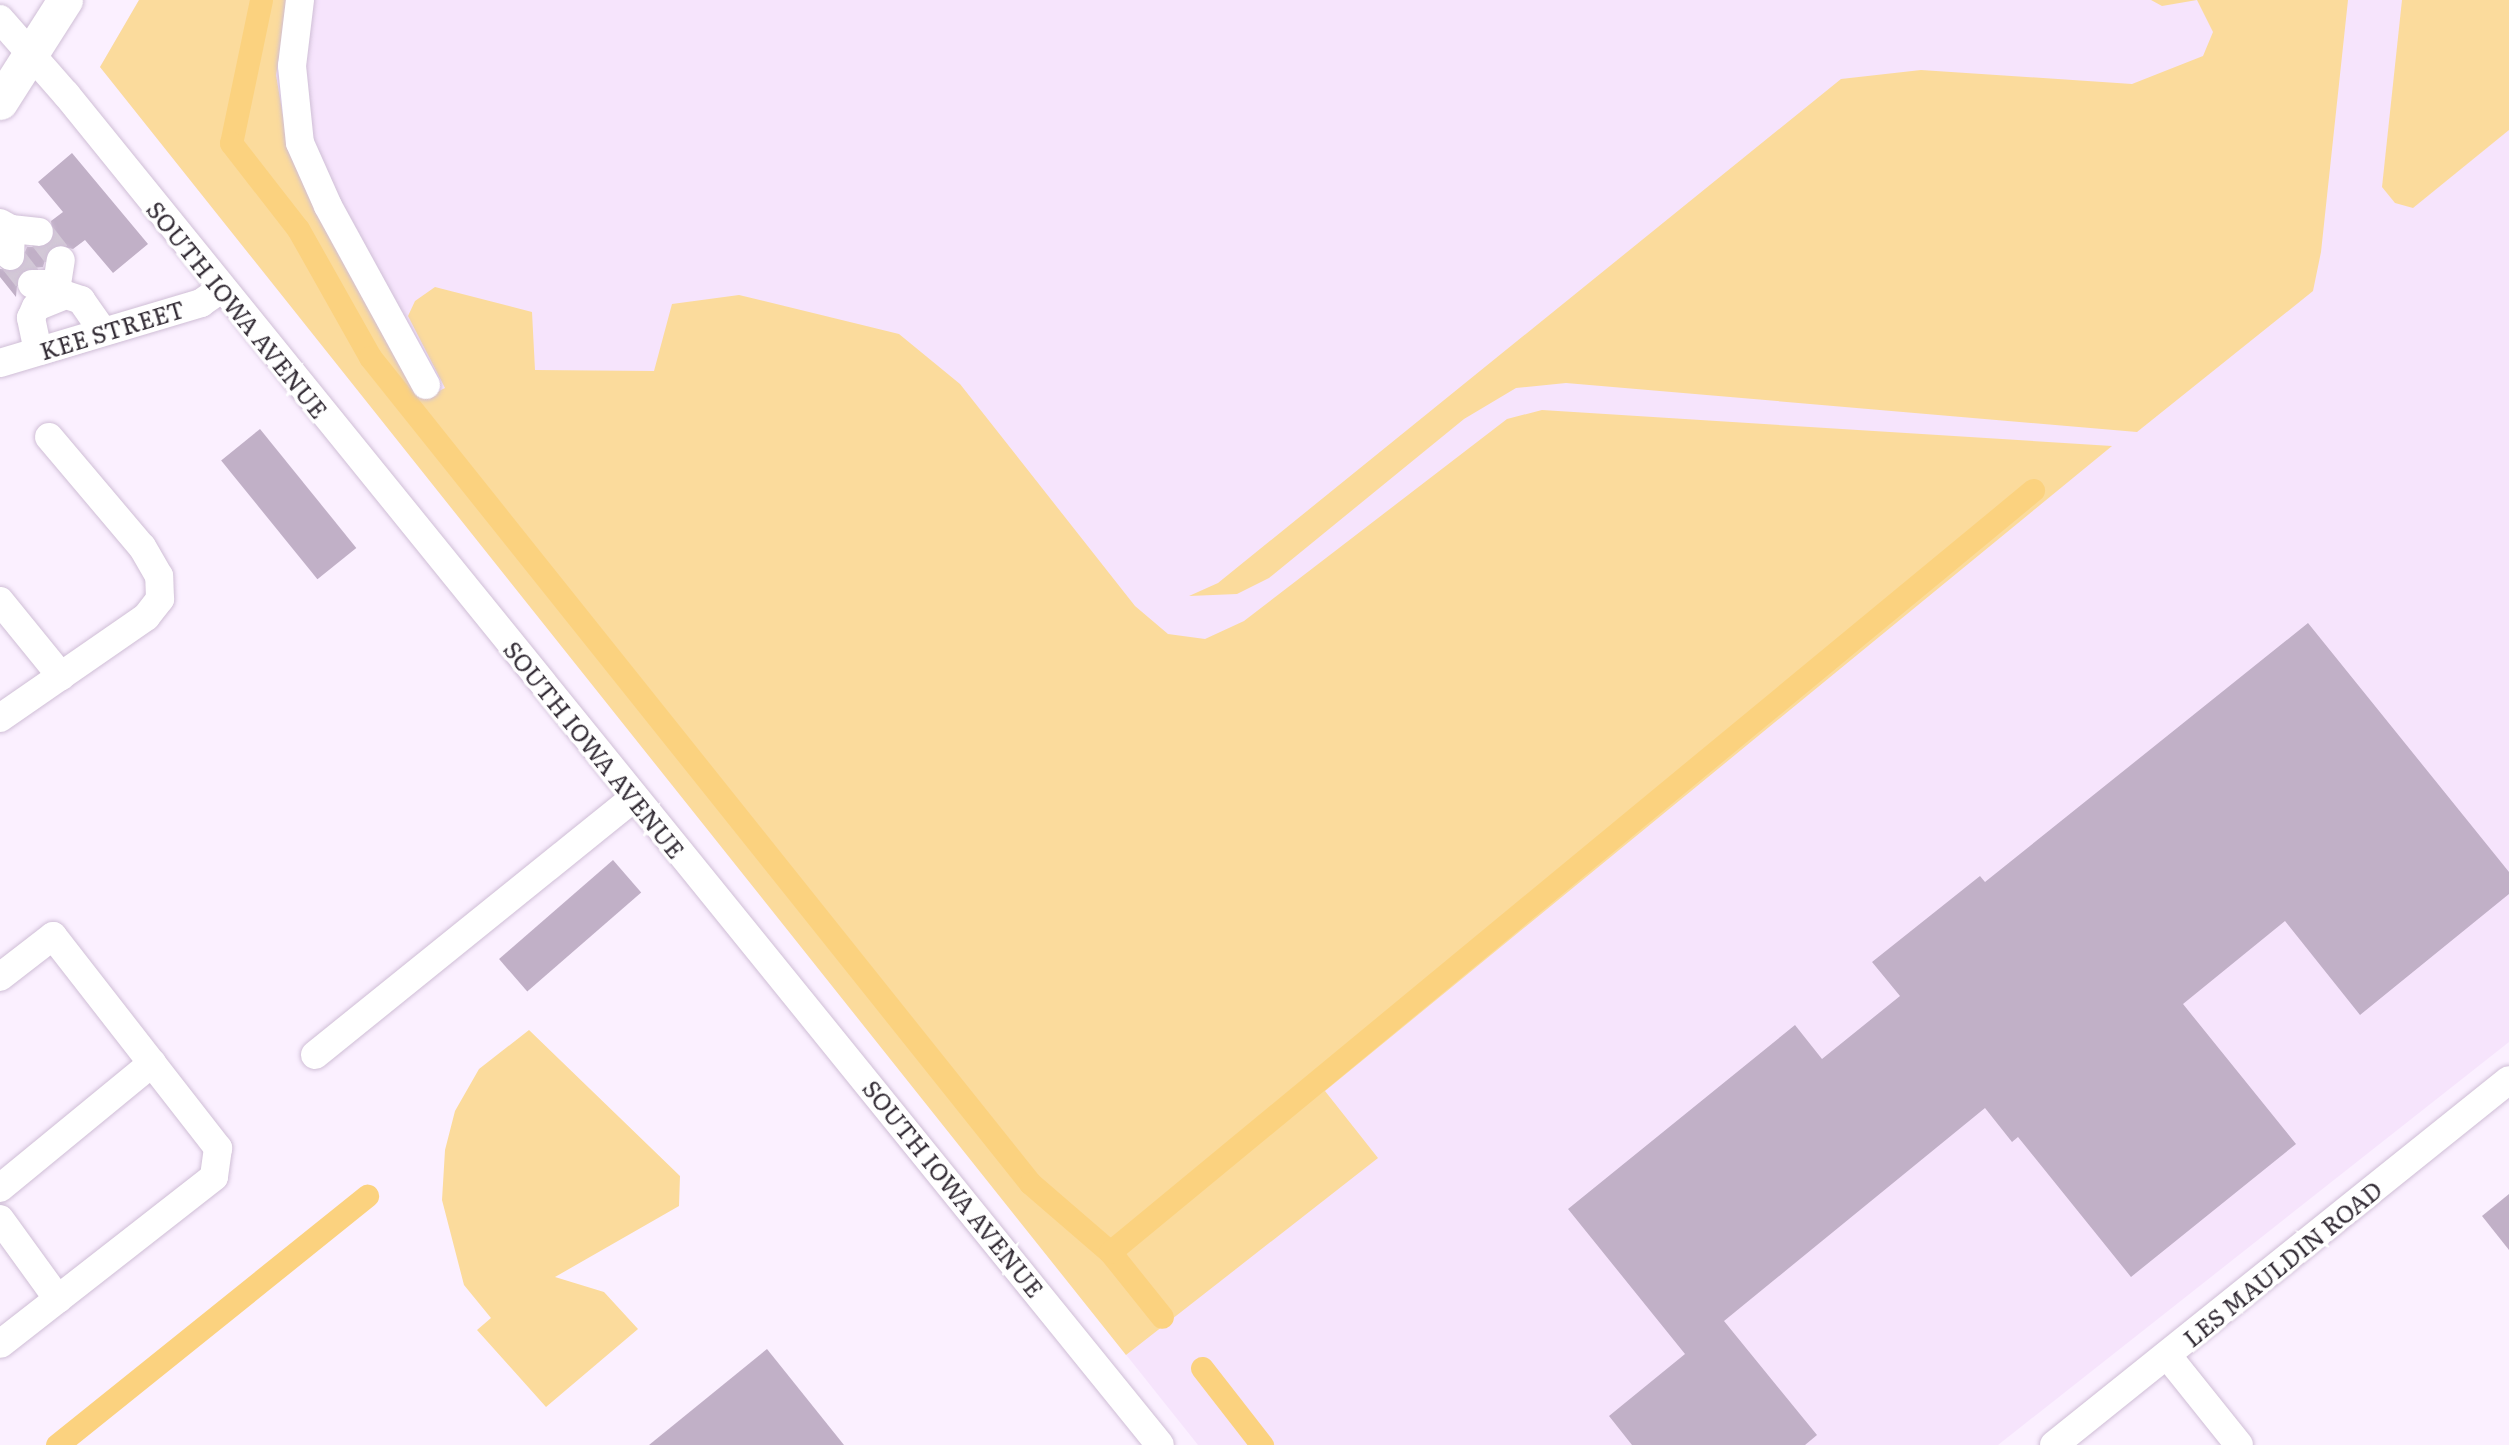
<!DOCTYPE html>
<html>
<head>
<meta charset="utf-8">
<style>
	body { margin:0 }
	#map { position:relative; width:2509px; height:1445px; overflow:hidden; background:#fbf0ff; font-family:Literata,serif }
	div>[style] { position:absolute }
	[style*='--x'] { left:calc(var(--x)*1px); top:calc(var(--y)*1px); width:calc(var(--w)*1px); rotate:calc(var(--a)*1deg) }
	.built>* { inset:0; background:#f6e4fc }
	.green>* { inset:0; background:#fbdb9c }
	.canal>* { height:23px; margin:-11.5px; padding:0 11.5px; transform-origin:11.5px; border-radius:11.5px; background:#fbd27f }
	.building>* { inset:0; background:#c1b0c7; transform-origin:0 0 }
	.minor-tunnel>* { height:28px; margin-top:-14px; transform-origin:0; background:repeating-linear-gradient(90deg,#d3c9d7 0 28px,transparent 0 42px) }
	.roads { filter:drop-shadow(0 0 2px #cfbed6) drop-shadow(0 0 2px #cfbed6) }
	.minor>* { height:28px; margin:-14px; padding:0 14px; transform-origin:14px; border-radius:14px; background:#fff }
	.major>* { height:35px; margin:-17.5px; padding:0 17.5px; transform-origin:17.5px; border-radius:17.5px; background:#fff }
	span { translate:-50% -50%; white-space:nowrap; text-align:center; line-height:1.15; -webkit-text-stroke:7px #fff; paint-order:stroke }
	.street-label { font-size:24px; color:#342d36 }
</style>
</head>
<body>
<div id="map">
	<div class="built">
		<i style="clip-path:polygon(139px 0,2509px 0,2509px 1042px,1998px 1445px,1198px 1445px,100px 67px)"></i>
	</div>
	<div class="green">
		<i style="clip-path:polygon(139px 0,289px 0,276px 75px,283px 116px,425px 398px,445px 388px,408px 316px,415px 301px,435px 287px,532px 312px,535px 370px,654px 371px,672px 304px,739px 295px,899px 334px,960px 384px,1135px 606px,1168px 634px,1205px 639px,1244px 621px,1507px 419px,1542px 410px,2112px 446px,1325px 1091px,1378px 1158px,1126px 1355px,100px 67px)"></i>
		<i style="clip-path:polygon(2151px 0,2348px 0,2321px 252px,2313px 291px,2137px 432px,1566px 383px,1516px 388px,1464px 419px,1269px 578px,1237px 594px,1189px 596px,1218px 583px,1841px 79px,1921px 70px,2132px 84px,2203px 56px,2213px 32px,2197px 0,2162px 6px)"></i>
		<i style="clip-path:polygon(2402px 0,2509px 0,2509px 130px,2413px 208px,2395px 203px,2382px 187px)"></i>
		<i style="clip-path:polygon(529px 1030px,680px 1176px,679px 1206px,555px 1277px,604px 1292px,638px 1329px,546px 1407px,477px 1330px,491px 1318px,464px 1285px,442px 1200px,445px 1150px,455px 1111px,479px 1069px)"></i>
	</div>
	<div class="canal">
		<i style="--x:261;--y:0;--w:146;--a:101.8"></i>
		<i style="--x:231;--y:143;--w:109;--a:52.1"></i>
		<i style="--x:298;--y:229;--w:147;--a:60.6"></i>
		<i style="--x:370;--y:357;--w:1057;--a:51.37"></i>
		<i style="--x:1030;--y:1183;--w:106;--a:40.8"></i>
		<i style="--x:1110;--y:1252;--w:83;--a:51.3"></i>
		<i style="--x:1110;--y:1252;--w:1197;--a:-39.54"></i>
		<i style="--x:1202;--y:1368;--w:98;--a:52.1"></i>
		<i style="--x:57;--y:1445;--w:398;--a:-38.8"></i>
	</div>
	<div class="building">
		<i style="clip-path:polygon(72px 153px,148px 244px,113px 273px,85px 240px,73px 249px,55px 245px,48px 250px,43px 267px,24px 269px,18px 275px,16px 297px,0 277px,0 269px,18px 270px,27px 247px,45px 247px,53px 241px,51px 221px,63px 212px,38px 182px)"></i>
		<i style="left:260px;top:429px;width:153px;height:50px;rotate:51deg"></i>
		<i style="clip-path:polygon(2308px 623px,2509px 872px,2509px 894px,2360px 1015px,2285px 921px,2183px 1004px,2296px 1144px,2131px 1277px,2018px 1137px,2012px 1142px,1985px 1108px,1724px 1321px,1817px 1435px,1805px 1445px,1632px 1445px,1609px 1416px,1685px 1354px,1568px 1209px,1795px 1025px,1822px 1059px,1900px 996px,1872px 962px,1980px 876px,1985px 882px)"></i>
		<i style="left:613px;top:860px;width:43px;height:151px;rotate:49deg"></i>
		<i style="clip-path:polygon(2509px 1194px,2509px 1250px,2482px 1216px)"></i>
		<i style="clip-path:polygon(767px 1349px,844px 1445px,649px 1445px)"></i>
	</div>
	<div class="minor-tunnel">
		<i style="--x:39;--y:232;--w:36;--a:52"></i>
		<i style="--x:10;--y:256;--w:36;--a:52"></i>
	</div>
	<div class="roads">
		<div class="minor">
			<i style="--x:300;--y:0;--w:66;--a:96.9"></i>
			<i style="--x:292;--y:66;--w:77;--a:84.1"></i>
			<i style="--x:300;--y:143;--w:69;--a:66"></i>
			<i style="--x:328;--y:206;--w:204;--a:61.3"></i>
			<i style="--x:0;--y:19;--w:100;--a:48.7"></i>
			<i style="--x:66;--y:94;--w:1738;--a:51"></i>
			<i style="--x:0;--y:223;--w:13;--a:29"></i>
			<i style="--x:11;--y:229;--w:27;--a:92"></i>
			<i style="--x:11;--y:229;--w:28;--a:6"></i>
			<i style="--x:32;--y:284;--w:25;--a:0"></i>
			<i style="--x:57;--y:284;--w:24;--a:-81"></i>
			<i style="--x:38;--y:351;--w:34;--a:-102"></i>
			<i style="--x:31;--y:318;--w:12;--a:-66"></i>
			<i style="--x:36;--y:307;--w:32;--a:-22"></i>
			<i style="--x:66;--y:295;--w:16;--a:18"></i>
			<i style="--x:81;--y:300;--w:38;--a:55"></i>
			<i style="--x:0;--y:363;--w:210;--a:-16.6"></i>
			<i style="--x:201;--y:303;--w:24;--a:-35"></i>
			<i style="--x:0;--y:601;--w:97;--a:50.9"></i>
			<i style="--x:0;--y:718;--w:178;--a:-34.7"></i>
			<i style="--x:146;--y:617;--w:23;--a:-52"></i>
			<i style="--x:160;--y:599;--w:23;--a:-92"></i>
			<i style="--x:159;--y:576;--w:34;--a:-120"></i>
			<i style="--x:142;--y:547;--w:144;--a:-130.2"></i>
			<i style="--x:0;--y:977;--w:67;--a:-37.7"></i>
			<i style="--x:53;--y:936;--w:269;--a:52.1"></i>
			<i style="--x:218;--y:1148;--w:29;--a:98"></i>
			<i style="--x:214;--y:1177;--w:271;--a:142"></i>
			<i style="--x:315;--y:1055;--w:410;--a:-38.9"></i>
			<i style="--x:0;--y:1188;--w:197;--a:-39.4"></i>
			<i style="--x:0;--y:1219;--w:99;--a:54.1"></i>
			<i style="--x:2167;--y:1355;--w:115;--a:51.3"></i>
			<i style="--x:2054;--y:1445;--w:583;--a:-38.74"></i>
		</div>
		<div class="major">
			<i style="--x:0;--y:102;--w:121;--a:-57.5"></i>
		</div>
	</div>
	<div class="street-label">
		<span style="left:238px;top:309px;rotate:51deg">SOUTH IOWA AVENUE</span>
		<span style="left:112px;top:329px;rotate:-17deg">KEE STREET</span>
		<span style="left:595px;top:749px;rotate:51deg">SOUTH IOWA AVENUE</span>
		<span style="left:954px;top:1188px;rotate:51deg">SOUTH IOWA AVENUE</span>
		<span style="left:2282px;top:1263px;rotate:-39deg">LES MAULDIN ROAD</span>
	</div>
</div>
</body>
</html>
